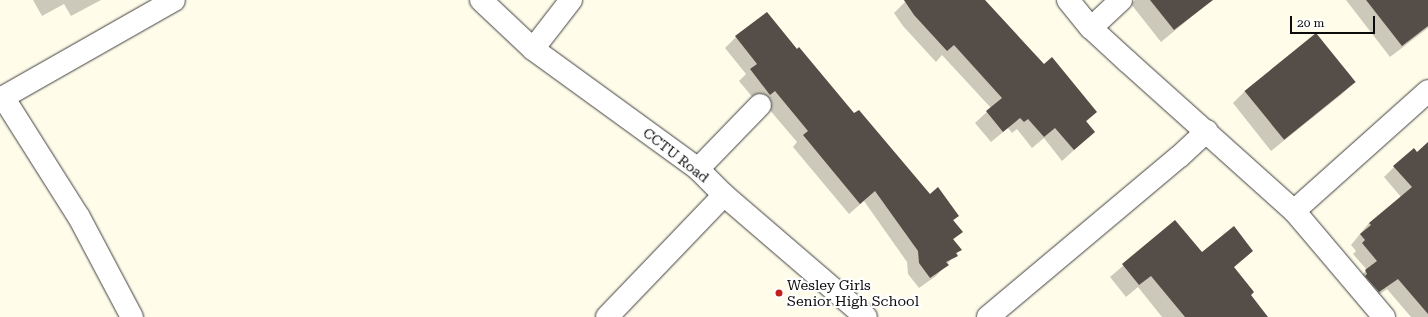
<!DOCTYPE html>
<html>
<head>
<meta charset="utf-8">
<style>
	body { margin:0 }
	#map { position:relative; width:1428px; height:317px; overflow:hidden; background:#fffcea; font-family:"Roboto Serif",serif }
	div>[style] { position:absolute }
	[style*='--x'] { left:calc(var(--x)*1px); top:calc(var(--y)*1px); width:calc(var(--w)*1px); rotate:calc(var(--a)*1deg) }
	.shadow>* { inset:0; background:#0003 }
	.building>* { inset:0; background:#554e48; transform-origin:0 0 }
	.roads { filter:drop-shadow(0 0 1px #3f3f3f) drop-shadow(0 0 1px #3f3f3f) }
	.minor>* { height:22px; margin:-11px; padding:0 11px; transform-origin:11px; border-radius:11px; background:#fff }
	.dots>* { width:11px; height:11px; translate:-50% -50%; box-sizing:border-box; border:2px solid #fff; border-radius:50% }
	span { translate:-50% -50%; white-space:nowrap; text-align:center; line-height:1.15; -webkit-text-stroke:4px #fff; paint-order:stroke }
	.street-label { font-size:14px; color:#0c0c0c }
	.poi-label { font-size:14px; color:#0c0c0c }
	.left { translate:0 -50%; text-align:left }
	.scale { position:absolute; left:1290px; top:16px; width:85px; height:18px; box-sizing:border-box; border:2px solid #0c0c0c; border-top:0; padding-left:5px; font-size:12px; line-height:14px; white-space:nowrap; color:#0c0c0c; -webkit-text-stroke:3px #fff; paint-order:stroke }
</style>
</head>
<body>
<div id="map">
	<div class="shadow">
		<i style="clip-path:polygon(33px 0,101px 0,71px 16px,64px 4px,42px 16px)"></i>
		<i style="clip-path:polygon(904px 0,983px 0,1043px 65px,1096px 112px,1086px 122px,1094px 132px,1062px 161px,1044px 138px,1032px 148px,1017px 129px,1012px 133px,1008px 128px,991px 142px,975px 123px,991px 108px,942px 55px,936px 62px,903px 26px,894px 13px,905px 2px)"></i>
		<i style="clip-path:polygon(1135px 0,1212px 0,1161px 42px,1131px 4px)"></i>
		<i style="clip-path:polygon(1346px 0,1428px 0,1428px 28px,1390px 57px)"></i>
		<i style="clip-path:polygon(1316px 34px,1354px 82px,1342px 94px,1271px 151px,1233px 103px,1245px 91px)"></i>
		<i style="clip-path:polygon(736px 37px,796px 50px,929px 196px,958px 216px,953px 221px,962px 232px,953px 240px,960px 250px,936px 276px,919px 288px,908px 274px,907px 262px,864px 201px,849px 214px,793px 147px,797px 142px,763px 102px,759px 105px,739px 81px,746px 74px,725px 48px)"></i>
		<i style="clip-path:polygon(1428px 144px,1428px 317px,1411px 317px,1387px 289px,1369px 302px,1355px 281px,1367px 270px,1353px 254px,1356px 251px,1351px 245px,1369px 223px,1401px 197px,1384px 177px,1394px 167px,1417px 153px)"></i>
		<i style="clip-path:polygon(1175px 221px,1202px 254px,1252px 251px,1233px 268px,1250px 295px,1267px 317px,1162px 317px,1138px 287px,1126px 297px,1110px 277px)"></i>
	</div>
	<div class="building">
		<i style="clip-path:polygon(904px 0,985px 0,1044px 64px,1052px 57px,1097px 112px,1086px 121px,1095px 132px,1074px 150px,1055px 128px,1044px 137px,1028px 119px,1024px 122px,1020px 118px,1003px 132px,986px 111px,1002px 98px,954px 45px,947px 51px,914px 15px)"></i>
		<i style="clip-path:polygon(1150px 0,1213px 0,1174px 30px)"></i>
		<i style="clip-path:polygon(1366px 0,1428px 0,1428px 26px,1402px 46px)"></i>
		<i style="clip-path:polygon(767px 12px,797px 49px,799px 47px,854px 113px,859px 110px,930px 194px,938px 187px,959px 216px,953px 220px,963px 232px,953px 239px,962px 250px,956px 253px,958px 256px,946px 262px,949px 265px,930px 278px,919px 263px,918px 251px,875px 191px,860px 204px,803px 135px,808px 131px,775px 91px,770px 95px,750px 69px,757px 64px,735px 36px)"></i>
		<i style="left:1316px;top:33px;width:63px;height:92px;rotate:51deg"></i>
		<i style="clip-path:polygon(1428px 142px,1428px 314px,1398px 279px,1379px 292px,1365px 276px,1367px 274px,1365px 270px,1377px 261px,1362px 243px,1365px 240px,1360px 234px,1371px 225px,1369px 223px,1412px 187px,1393px 166px,1414px 148px,1417px 152px)"></i>
		<i style="clip-path:polygon(1175px 220px,1202px 252px,1234px 226px,1253px 251px,1234px 267px,1254px 292px,1251px 295px,1268px 317px,1185px 317px,1151px 276px,1139px 285px,1122px 264px)"></i>
	</div>
	<div class="roads">
		<div class="minor">
			<i style="--x:481;--y:0;--w:71;--a:43.3"></i>
			<i style="--x:533;--y:49;--w:204;--a:36"></i>
			<i style="--x:698;--y:169;--w:37;--a:45"></i>
			<i style="--x:724;--y:195;--w:187;--a:40.7"></i>
			<i style="--x:1068;--y:0;--w:36;--a:51"></i>
			<i style="--x:1091;--y:28;--w:50;--a:42.6"></i>
			<i style="--x:1128;--y:62;--w:223;--a:41.9"></i>
			<i style="--x:1091;--y:28;--w:41;--a:-43"></i>
			<i style="--x:533;--y:49;--w:62;--a:-52.2"></i>
			<i style="--x:3;--y:97;--w:142;--a:57.7"></i>
			<i style="--x:79;--y:217;--w:113;--a:62.1"></i>
			<i style="--x:0;--y:99;--w:200;--a:-29.6"></i>
			<i style="--x:698;--y:169;--w:89;--a:-45.9"></i>
			<i style="--x:607;--y:317;--w:169;--a:-46.2"></i>
			<i style="--x:988;--y:317;--w:249;--a:-40"></i>
			<i style="--x:1179;--y:157;--w:38;--a:-43"></i>
			<i style="--x:1384;--y:317;--w:139;--a:-130.3"></i>
			<i style="--x:1294;--y:211;--w:180;--a:-41.8"></i>
		</div>
	</div>
	<div class="dots">
		<i style="left:779px;top:293px;background:#c2201d"></i>
	</div>
	<div class="street-label">
		<span style="left:676px;top:155px;rotate:38deg">CCTU Road</span>
	</div>
	<div class="poi-label">
		<span class="left" style="left:787px;top:293px">Wesley Girls<br>Senior High School</span>
	</div>
	<div class="scale">20 m</div>
</div>
</body>
</html>
